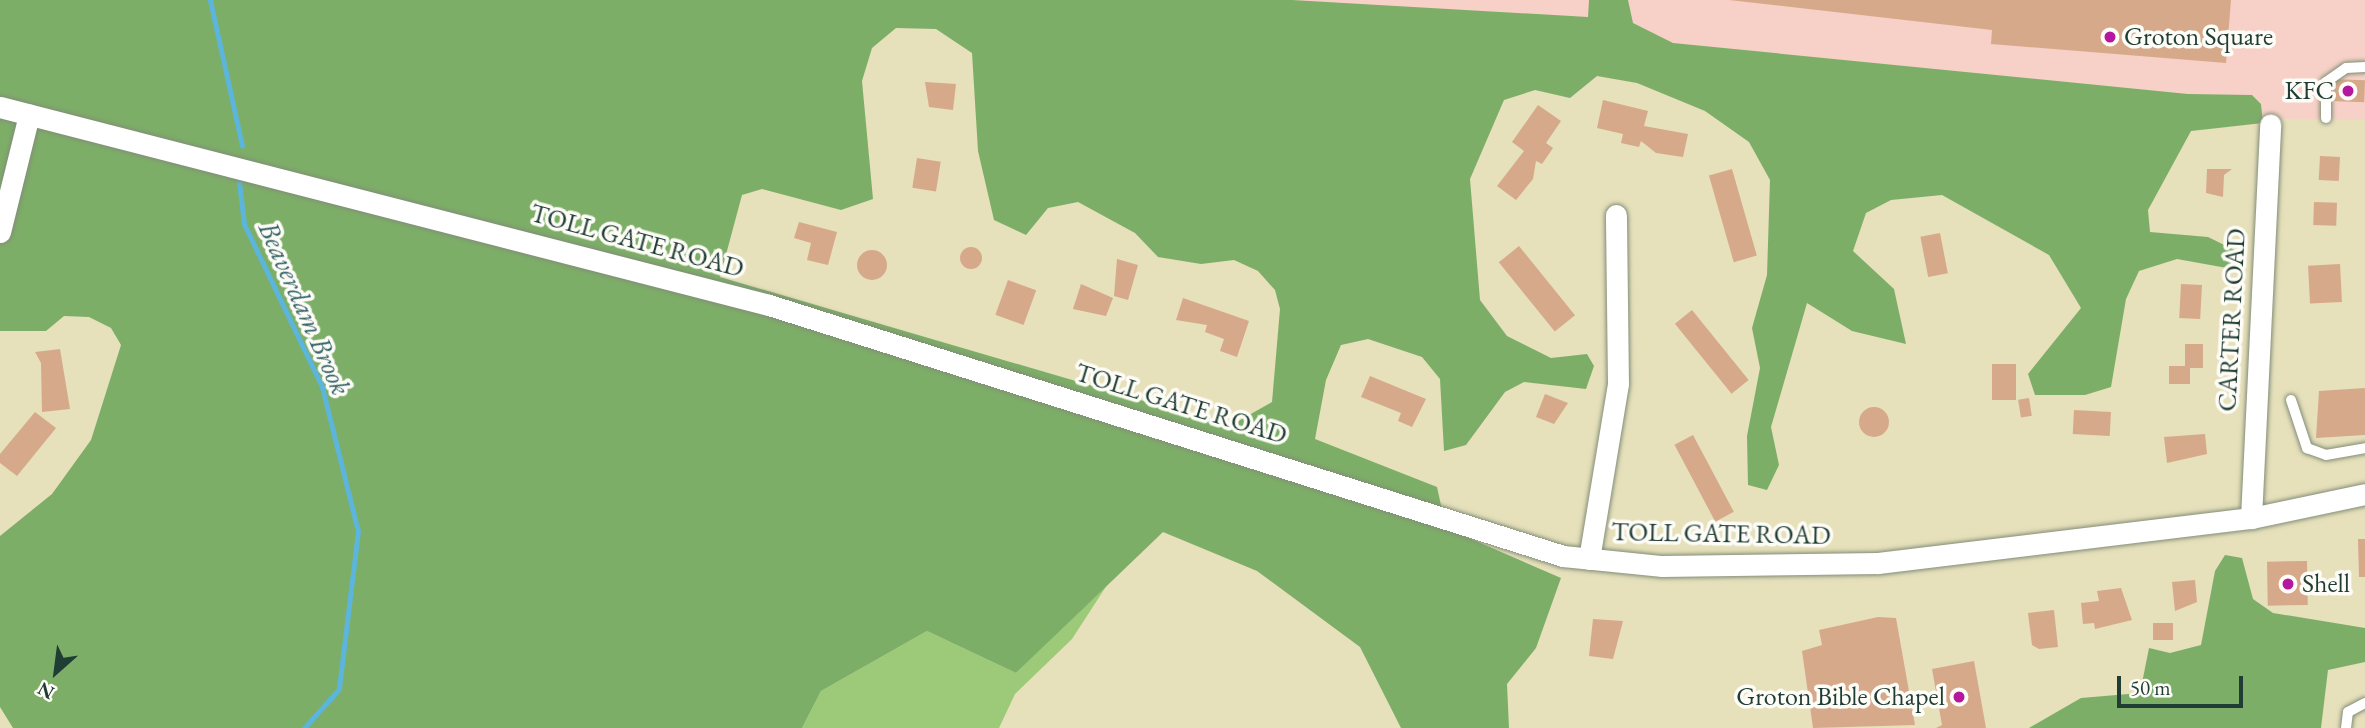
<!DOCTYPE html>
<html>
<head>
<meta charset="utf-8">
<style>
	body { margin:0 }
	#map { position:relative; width:2365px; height:728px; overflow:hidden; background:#e6e0bb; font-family:"EB Garamond",serif }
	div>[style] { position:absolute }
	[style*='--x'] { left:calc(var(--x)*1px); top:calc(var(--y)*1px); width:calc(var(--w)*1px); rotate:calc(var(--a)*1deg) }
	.built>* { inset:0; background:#f7d1c7 }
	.green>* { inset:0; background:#9cca78 }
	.forest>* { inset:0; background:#7dae68 }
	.stream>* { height:5px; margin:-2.5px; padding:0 2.5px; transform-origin:2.5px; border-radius:2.5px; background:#5cb5da }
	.building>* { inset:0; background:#d6a98b; transform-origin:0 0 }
	.round { border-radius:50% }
	.roads { filter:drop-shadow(0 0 2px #828e78) drop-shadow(0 0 2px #828e78) }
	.lane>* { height:10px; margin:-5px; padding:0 5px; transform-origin:5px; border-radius:5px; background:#fff }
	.street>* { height:21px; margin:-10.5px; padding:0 10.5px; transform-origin:10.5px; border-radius:10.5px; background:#fff }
	.dots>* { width:19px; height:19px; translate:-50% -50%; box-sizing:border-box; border:4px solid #fdfcf7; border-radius:50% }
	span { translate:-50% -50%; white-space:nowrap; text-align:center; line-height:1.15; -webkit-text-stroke:7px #fdfcf7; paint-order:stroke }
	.poi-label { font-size:26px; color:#1f3d34 }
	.left { translate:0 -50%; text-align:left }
	.right { translate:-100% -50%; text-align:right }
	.street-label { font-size:26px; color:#1f3d34 }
	.water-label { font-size:28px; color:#316166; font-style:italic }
	.north { position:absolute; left:21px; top:637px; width:70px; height:70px; -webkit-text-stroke:5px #fdfcf7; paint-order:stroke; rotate:208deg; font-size:19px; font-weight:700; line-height:28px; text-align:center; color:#1f3d34 }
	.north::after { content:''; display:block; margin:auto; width:24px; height:32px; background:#1f3d34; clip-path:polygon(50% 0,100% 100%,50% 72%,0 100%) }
	.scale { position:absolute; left:2117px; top:676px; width:126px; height:32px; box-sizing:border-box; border:4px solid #1f3d34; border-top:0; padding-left:9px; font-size:21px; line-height:24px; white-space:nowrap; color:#1f3d34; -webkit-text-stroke:5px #fdfcf7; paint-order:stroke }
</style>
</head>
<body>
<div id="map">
	<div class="built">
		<i style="clip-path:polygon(1081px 0,2365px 0,2365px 120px,2249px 118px)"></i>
	</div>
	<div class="green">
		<i style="clip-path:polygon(1107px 585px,1072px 639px,1015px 694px,999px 728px,802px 728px,821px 691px,927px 631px,1016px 673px)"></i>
	</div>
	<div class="forest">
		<i style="clip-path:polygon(evenodd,0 0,1292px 0,1588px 17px,1589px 0,1628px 0,1633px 23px,1673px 43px,2188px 94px,2252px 95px,2261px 104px,2263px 123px,2191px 131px,2148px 210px,2150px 232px,2208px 237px,2245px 255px,2238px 270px,2177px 259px,2139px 271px,2126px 299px,2111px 387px,2085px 395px,2035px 395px,2028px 374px,2081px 308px,2049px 255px,1942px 195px,1891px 200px,1866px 213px,1853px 251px,1894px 289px,1906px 344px,1852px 331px,1807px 303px,1771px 427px,1779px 465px,1767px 490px,1748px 485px,1747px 436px,1760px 368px,1752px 328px,1767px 275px,1770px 180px,1749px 142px,1705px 111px,1637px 83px,1597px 76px,1570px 98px,1535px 90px,1504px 100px,1470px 179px,1480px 300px,1507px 336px,1551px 358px,1587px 354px,1594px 366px,1586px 389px,1524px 382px,1505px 392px,1466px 445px,1444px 451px,1440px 379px,1422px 357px,1368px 339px,1341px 345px,1326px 380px,1315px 439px,1437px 487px,1446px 528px,1561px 578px,1536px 648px,1507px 684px,1509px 728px,1401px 728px,1360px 647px,1257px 571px,1163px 532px,1016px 673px,927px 631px,821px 691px,802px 728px,13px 728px,0 707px,0 536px,52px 494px,91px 440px,121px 345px,111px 328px,89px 317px,64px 316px,46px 331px,0 331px,0 0,896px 28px,936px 29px,972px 53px,978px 151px,994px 220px,1026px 235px,1048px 208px,1078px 202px,1135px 233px,1158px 257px,1201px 264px,1234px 260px,1258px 271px,1275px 290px,1280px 309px,1272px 402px,1235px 423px,1195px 416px,720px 277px,742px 195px,762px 189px,841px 210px,873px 199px,862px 81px,872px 48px,896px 28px)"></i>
		<i style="clip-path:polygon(2225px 555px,2242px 558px,2253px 599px,2273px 613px,2365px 628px,2365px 662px,2328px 670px,2321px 728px,2029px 728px,2081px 698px,2140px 693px,2149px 648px,2170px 653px,2201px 645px,2215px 571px)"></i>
	</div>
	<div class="stream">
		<i style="--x:210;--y:0;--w:149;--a:77.6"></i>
		<i style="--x:239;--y:182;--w:42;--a:83.2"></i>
		<i style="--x:244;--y:224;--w:181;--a:64.4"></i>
		<i style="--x:322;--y:387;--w:148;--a:76"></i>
		<i style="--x:358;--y:531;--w:159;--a:96.9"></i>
		<i style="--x:339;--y:689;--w:52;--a:131.9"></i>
	</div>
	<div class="building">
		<i style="clip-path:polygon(1729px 0,2231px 0,2226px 63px,1991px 44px,1992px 30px)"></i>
		<i style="left:2331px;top:79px;width:34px;height:22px;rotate:2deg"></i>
		<i style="clip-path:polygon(925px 82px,956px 84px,953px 110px,929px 107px)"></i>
		<i style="clip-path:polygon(1603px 100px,1648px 111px,1644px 126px,1688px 134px,1683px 157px,1656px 153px,1641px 141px,1639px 147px,1621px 143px,1623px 134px,1597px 128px)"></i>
		<i style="clip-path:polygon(1538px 105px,1561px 121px,1546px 143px,1553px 148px,1542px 164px,1536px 161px,1533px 179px,1516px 200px,1497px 186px,1524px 151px,1512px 142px)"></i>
		<i style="left:2320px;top:156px;width:20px;height:24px;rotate:3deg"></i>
		<i style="left:917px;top:158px;width:24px;height:30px;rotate:9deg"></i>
		<i style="left:1732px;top:169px;width:90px;height:24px;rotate:74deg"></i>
		<i style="clip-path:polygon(2207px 169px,2232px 169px,2224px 175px,2223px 197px,2206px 193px)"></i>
		<i style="left:2314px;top:202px;width:23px;height:23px;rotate:2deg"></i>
		<i style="clip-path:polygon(799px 222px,837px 232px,828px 265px,807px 260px,811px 243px,794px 238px)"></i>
		<i style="left:1940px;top:233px;width:41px;height:20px;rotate:79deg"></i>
		<i style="left:1519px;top:246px;width:89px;height:26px;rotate:51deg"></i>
		<i class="round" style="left:960px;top:247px;width:22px;height:22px"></i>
		<i class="round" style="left:857px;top:250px;width:30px;height:30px"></i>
		<i style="clip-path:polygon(1117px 259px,1138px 265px,1128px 300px,1114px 296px)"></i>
		<i style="left:2340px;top:264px;width:38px;height:32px;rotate:87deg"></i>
		<i style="left:1008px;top:280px;width:30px;height:37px;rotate:20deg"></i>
		<i style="clip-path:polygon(1081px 284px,1113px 298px,1106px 316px,1073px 309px)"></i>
		<i style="left:2181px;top:284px;width:21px;height:34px;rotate:3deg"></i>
		<i style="clip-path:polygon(1183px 298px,1249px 321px,1237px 357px,1220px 351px,1224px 339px,1205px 332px,1207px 325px,1176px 320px)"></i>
		<i style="left:1692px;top:310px;width:90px;height:22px;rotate:51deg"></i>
		<i style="clip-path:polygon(2185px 344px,2203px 344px,2203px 368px,2190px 368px,2190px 384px,2169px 384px,2169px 366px,2185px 366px)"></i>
		<i style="clip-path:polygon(60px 349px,70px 409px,42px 412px,41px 363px,35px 352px)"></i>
		<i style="left:1992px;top:364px;width:24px;height:36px"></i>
		<i style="clip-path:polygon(1370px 376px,1426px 399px,1412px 427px,1398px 421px,1401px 413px,1361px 397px)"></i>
		<i style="clip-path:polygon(2365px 388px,2365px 435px,2316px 438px,2319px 391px)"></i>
		<i style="clip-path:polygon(1545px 394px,1568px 403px,1554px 424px,1536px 417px)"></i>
		<i style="left:2029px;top:398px;width:18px;height:11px;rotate:81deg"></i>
		<i class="round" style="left:1859px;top:407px;width:30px;height:30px"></i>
		<i style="left:2074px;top:410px;width:37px;height:24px;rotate:3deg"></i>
		<i style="clip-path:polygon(35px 412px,56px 428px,17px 476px,0 463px,0 454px)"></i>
		<i style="clip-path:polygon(2205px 434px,2207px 454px,2167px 463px,2164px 437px)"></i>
		<i style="left:1693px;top:435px;width:87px;height:21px;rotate:62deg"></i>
		<i style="clip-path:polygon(2358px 539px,2365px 539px,2365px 577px,2359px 577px)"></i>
		<i style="left:2307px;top:561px;width:44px;height:40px;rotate:89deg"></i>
		<i style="clip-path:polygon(2195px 580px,2197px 602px,2175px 611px,2172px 582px)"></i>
		<i style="clip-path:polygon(2121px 588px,2132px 620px,2095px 629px,2094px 623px,2083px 624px,2081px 603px,2099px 601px,2097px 591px)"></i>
		<i style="clip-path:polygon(2054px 610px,2058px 647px,2039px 649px,2032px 645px,2028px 613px)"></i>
		<i style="clip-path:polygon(1878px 617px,1896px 618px,1915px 725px,1813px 728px,1802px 651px,1822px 645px,1819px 630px)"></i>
		<i style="clip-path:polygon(1593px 619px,1623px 621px,1613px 659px,1589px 656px)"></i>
		<i style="left:2153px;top:623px;width:20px;height:17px"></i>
		<i style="clip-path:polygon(1974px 661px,1986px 728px,1936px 728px,1942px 725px,1932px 669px)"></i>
	</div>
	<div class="roads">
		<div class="lane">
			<i style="--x:2326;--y:118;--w:36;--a:-90"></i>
			<i style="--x:2326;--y:82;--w:24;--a:-35"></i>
			<i style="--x:2346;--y:68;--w:19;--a:-3"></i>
			<i style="--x:2291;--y:400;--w:51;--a:71.6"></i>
			<i style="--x:2307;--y:448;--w:20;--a:20"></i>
			<i style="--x:2326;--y:455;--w:40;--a:-10"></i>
			<i style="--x:2346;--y:728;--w:16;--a:-83"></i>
			<i style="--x:2348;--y:712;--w:19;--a:-28"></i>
		</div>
		<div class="street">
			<i style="--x:0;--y:107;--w:794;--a:14.44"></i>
			<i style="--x:769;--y:305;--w:833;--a:17.54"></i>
			<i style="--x:1563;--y:556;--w:100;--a:5.8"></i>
			<i style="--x:1662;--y:566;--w:216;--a:-0.8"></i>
			<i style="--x:1878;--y:563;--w:376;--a:-6.9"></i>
			<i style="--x:2251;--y:518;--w:116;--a:-11.9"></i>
			<i style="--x:0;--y:232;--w:121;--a:-76.1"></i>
			<i style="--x:2251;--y:518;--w:394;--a:-87.2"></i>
			<i style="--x:1589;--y:559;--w:177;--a:-80.6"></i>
			<i style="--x:1618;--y:384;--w:169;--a:-90.7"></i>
		</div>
	</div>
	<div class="dots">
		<i style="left:2110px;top:37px;background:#b5179e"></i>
		<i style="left:2348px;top:91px;background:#b5179e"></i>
		<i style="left:2288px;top:584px;background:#b5179e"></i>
		<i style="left:1959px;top:697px;background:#b5179e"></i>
	</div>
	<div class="poi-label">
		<span class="left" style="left:2124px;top:37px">Groton Square</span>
		<span class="right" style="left:2334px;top:91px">KFC</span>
		<span class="left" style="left:2302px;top:584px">Shell</span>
		<span class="right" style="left:1945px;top:697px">Groton Bible Chapel</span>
	</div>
	<div class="street-label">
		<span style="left:637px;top:241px;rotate:15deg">TOLL GATE ROAD</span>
		<span style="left:2232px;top:320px;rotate:-87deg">CARTER ROAD</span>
		<span style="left:1181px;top:404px;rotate:17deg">TOLL GATE ROAD</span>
		<span style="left:1721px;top:534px;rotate:1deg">TOLL GATE ROAD</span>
	</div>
	<div class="water-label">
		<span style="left:305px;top:308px;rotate:66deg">Beaverdam Brook</span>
	</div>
	<div class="north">N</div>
	<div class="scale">50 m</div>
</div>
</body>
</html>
